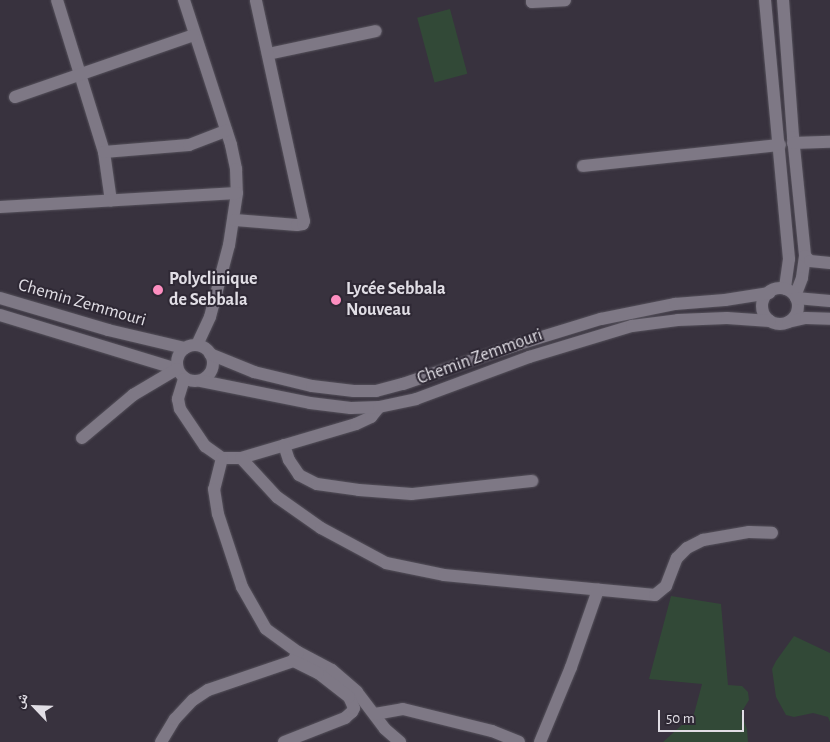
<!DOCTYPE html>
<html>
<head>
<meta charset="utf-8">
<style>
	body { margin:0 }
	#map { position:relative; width:830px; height:742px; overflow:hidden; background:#38323e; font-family:"Alegreya Sans","Noto Naskh Arabic",sans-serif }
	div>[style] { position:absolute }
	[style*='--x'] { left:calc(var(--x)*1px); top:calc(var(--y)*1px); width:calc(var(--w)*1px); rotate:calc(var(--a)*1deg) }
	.green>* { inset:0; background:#324937; transform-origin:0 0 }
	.roads { filter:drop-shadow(0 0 1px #55515b) drop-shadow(0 0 1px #55515b) }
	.minor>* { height:12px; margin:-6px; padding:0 6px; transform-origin:6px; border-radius:6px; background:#7e7885 }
	.minor>.ring { margin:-6px; padding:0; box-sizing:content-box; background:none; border:12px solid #7e7885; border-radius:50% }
	.dots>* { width:14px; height:14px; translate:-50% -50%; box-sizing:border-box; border:2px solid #2e2834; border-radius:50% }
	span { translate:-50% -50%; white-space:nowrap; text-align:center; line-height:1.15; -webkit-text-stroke:4px #2e2834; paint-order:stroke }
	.poi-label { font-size:18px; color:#e1dee5; font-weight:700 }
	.left { translate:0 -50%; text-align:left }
	.street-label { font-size:18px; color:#e1dee5 }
	.north { position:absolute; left:10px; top:682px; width:50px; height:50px; -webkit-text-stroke:4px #2e2834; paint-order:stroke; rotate:294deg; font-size:14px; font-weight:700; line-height:20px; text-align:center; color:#e1dee5 }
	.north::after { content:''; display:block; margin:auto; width:18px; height:22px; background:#e1dee5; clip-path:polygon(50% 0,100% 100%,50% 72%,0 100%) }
	.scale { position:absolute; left:658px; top:710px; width:86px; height:22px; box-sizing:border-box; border:2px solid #e1dee5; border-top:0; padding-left:6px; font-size:15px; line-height:18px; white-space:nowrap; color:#e1dee5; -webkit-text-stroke:4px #2e2834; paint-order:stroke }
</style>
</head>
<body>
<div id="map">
	<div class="green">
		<i style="left:450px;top:9px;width:67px;height:34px;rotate:75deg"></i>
		<i style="clip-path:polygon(671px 596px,721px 604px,728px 685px,742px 686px,748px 692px,749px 700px,741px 713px,747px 729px,748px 742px,663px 742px,694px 714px,702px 684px,649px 679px)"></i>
		<i style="clip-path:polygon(794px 636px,830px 653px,830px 722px,828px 717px,813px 713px,794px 717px,786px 715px,776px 697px,772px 669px,776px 661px)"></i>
	</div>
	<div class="roads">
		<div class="minor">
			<i style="--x:57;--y:0;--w:159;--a:72.8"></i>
			<i style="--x:104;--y:152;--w:49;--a:81.9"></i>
			<i style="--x:184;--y:0;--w:152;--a:72"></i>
			<i style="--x:231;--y:145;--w:25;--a:78"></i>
			<i style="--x:236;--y:169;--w:24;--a:88"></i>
			<i style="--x:237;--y:193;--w:53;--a:98.7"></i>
			<i style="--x:229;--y:245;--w:74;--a:104.8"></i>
			<i style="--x:210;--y:317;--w:31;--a:115"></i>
			<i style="--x:532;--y:0;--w:2;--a:90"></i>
			<i style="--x:532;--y:2;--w:33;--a:-3"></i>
			<i style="--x:765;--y:0;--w:260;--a:84.7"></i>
			<i style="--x:789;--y:259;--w:30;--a:98"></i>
			<i style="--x:783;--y:0;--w:137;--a:85.8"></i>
			<i style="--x:793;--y:137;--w:120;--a:84.2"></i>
			<i style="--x:805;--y:256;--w:22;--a:98"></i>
			<i style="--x:802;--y:278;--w:19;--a:111"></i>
			<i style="--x:268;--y:54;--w:110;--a:-12"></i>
			<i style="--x:15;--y:97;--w:189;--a:-19.1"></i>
			<i style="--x:793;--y:143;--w:37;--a:-2"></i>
			<i style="--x:104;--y:152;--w:85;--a:-4.7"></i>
			<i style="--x:189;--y:145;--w:40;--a:-21"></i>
			<i style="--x:583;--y:166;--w:198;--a:-6.1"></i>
			<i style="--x:0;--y:207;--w:237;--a:-3.4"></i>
			<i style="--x:235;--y:220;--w:62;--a:4.6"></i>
			<i style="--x:297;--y:225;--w:6;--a:-9"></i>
			<i style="--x:303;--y:224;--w:3;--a:-72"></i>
			<i style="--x:304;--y:221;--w:226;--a:-102.3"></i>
			<i style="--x:805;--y:256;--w:7;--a:45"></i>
			<i style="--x:810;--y:261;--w:20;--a:6"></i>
			<i class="ring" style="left:762px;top:288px;width:24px;height:24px"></i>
			<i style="--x:0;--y:298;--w:113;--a:16.5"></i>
			<i style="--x:108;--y:330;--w:79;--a:13.2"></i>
			<i style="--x:796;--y:298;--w:34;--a:5"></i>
			<i style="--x:0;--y:315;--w:185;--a:17"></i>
			<i style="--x:788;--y:322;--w:18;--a:-13"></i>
			<i style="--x:806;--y:318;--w:24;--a:2"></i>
			<i class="ring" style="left:177px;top:345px;width:24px;height:24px"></i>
			<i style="--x:210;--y:354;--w:48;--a:22.2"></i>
			<i style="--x:254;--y:372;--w:60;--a:13.6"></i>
			<i style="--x:312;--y:386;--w:42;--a:6.8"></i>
			<i style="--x:354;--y:391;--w:22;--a:0"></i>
			<i style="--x:376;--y:391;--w:28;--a:-15"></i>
			<i style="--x:403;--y:384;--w:123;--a:-19"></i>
			<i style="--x:519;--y:344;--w:86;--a:-17"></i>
			<i style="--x:601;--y:319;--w:76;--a:-11.5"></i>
			<i style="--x:675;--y:304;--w:50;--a:-4.6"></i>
			<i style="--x:725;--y:300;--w:45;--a:-9"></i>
			<i style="--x:184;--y:379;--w:21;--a:107"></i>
			<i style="--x:178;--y:399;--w:10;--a:79"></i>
			<i style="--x:180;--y:409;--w:45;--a:56"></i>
			<i style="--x:205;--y:446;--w:21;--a:35"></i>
			<i style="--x:222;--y:458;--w:19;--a:0"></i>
			<i style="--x:241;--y:458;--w:120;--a:-16.5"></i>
			<i style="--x:356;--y:424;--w:17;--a:-25"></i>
			<i style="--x:371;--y:417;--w:13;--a:-51"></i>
			<i style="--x:201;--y:381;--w:111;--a:11.4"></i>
			<i style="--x:310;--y:403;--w:41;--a:7"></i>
			<i style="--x:351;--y:408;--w:28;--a:-2"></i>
			<i style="--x:379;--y:407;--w:38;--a:-12"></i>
			<i style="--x:416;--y:399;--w:121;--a:-20.4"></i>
			<i style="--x:529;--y:357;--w:108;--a:-16.8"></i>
			<i style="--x:632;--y:326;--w:46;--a:-7.4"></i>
			<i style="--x:678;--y:320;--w:49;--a:-2.3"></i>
			<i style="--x:727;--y:318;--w:43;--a:4"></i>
			<i style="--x:82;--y:438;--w:67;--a:-40.1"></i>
			<i style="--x:133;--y:395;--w:51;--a:-30.6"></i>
			<i style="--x:284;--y:445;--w:16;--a:72"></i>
			<i style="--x:289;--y:460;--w:18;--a:56"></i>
			<i style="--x:299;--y:475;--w:20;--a:27"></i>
			<i style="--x:317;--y:484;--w:42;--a:8.1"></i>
			<i style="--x:359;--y:490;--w:53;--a:4.3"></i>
			<i style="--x:412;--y:494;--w:121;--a:-6.2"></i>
			<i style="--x:222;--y:458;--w:32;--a:104"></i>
			<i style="--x:214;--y:489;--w:25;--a:81"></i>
			<i style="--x:218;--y:514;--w:77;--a:71.8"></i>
			<i style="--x:242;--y:587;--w:48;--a:60.3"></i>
			<i style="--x:266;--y:629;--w:39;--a:36"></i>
			<i style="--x:298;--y:652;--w:38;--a:28"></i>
			<i style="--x:332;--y:670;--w:33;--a:41"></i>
			<i style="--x:357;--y:692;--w:46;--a:52.9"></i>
			<i style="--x:385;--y:729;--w:20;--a:41"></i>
			<i style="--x:241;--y:458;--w:53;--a:47.3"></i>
			<i style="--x:277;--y:497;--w:54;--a:35.2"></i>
			<i style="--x:321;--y:528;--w:74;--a:28.3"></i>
			<i style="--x:386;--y:563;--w:59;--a:11.7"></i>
			<i style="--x:444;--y:575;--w:212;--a:5.4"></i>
			<i style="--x:655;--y:595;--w:14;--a:-39"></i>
			<i style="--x:666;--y:586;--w:30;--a:-69"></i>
			<i style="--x:677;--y:558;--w:14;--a:-45"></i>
			<i style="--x:687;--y:548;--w:18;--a:-27"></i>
			<i style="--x:703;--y:540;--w:47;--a:-9.9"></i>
			<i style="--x:749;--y:532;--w:23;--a:2"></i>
			<i style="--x:375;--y:714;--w:28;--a:-10"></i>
			<i style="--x:403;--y:709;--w:92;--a:13.9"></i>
			<i style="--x:492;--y:731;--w:29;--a:22"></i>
			<i style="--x:161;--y:742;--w:27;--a:-59"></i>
			<i style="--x:175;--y:719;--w:26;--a:-47"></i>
			<i style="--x:193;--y:700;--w:18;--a:-34"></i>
			<i style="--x:208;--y:690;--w:90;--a:-18.8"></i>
			<i style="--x:293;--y:661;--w:10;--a:-61"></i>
			<i style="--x:284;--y:742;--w:66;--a:-21.5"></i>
			<i style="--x:345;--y:718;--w:9;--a:-41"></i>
			<i style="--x:352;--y:712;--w:4;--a:-63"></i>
			<i style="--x:354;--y:708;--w:12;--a:-114"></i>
			<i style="--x:349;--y:697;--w:39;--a:-142"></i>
			<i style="--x:318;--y:673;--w:28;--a:-154"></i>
			<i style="--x:540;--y:742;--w:81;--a:-67.5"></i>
			<i style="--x:571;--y:667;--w:82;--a:-70.7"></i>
		</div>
	</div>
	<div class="dots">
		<i style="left:158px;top:290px;background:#fd8ec0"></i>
		<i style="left:336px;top:300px;background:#fd8ec0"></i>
	</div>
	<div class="poi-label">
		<span class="left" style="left:169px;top:290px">Polyclinique<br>de Sebbala</span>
		<span class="left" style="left:346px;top:300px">Lycée Sebbala<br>Nouveau</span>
	</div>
	<div class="street-label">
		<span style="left:82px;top:303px;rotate:16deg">Chemin Zemmouri</span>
		<span style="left:480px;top:357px;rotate:-20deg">Chemin Zemmouri</span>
	</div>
	<div class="north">ش</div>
	<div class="scale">50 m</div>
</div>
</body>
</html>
